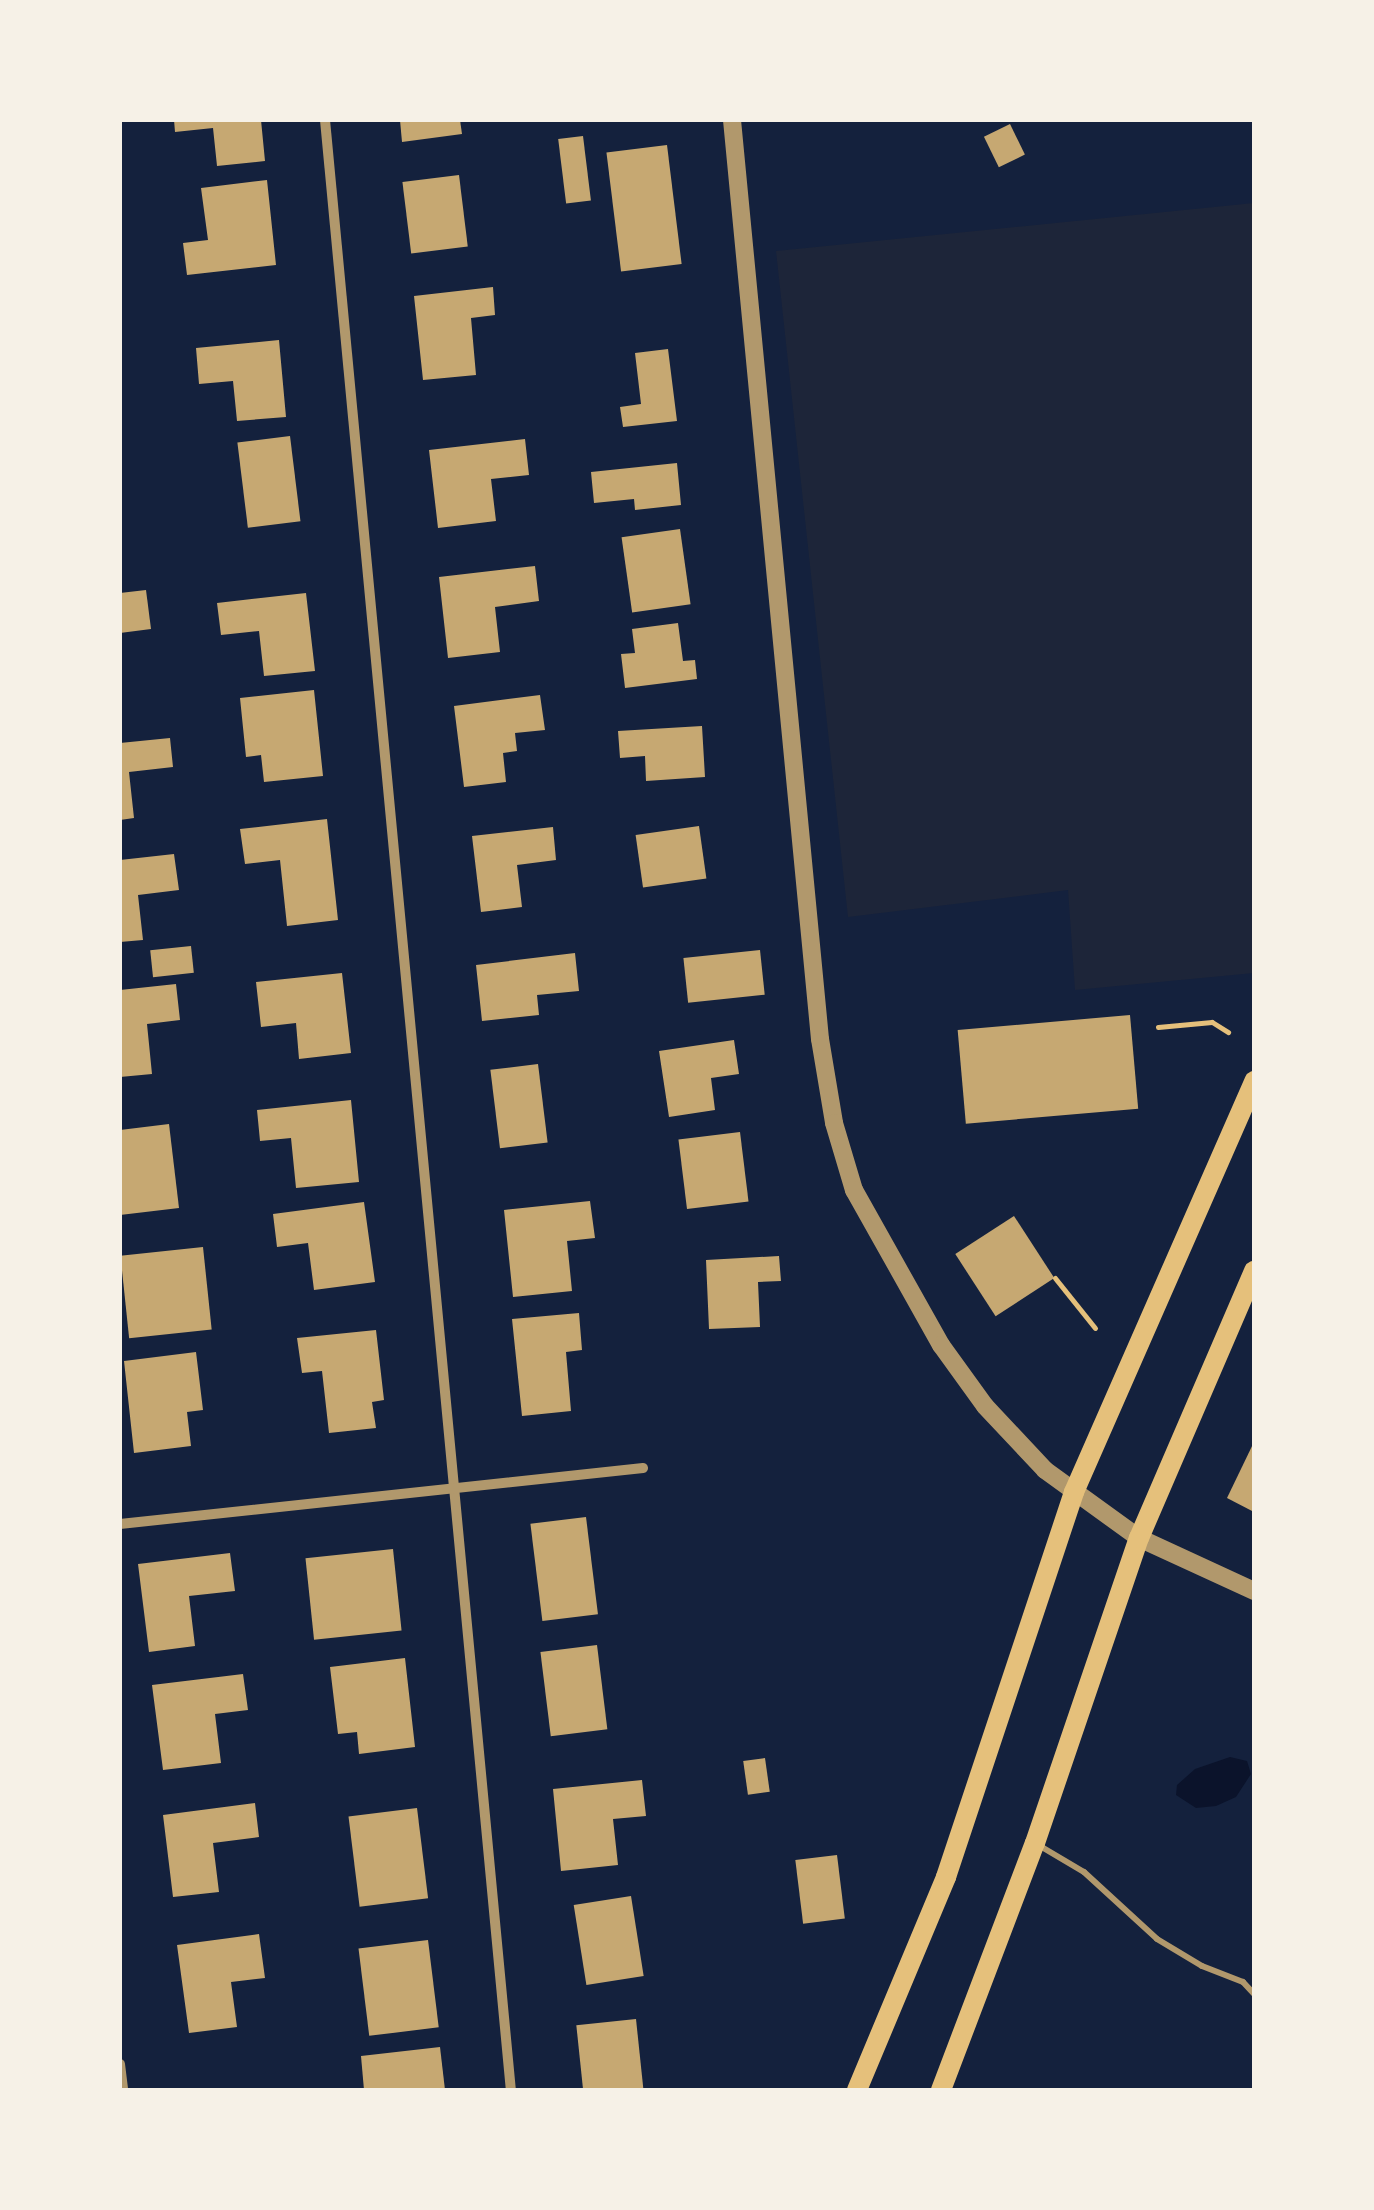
<!DOCTYPE html>
<html>
<head>
<meta charset="utf-8">
<style>
	body { margin:0 }
	#map { position:relative; width:1374px; height:2210px; overflow:hidden; background:#14213d; font-family:Lato,sans-serif }
	div>[style] { position:absolute }
	[style*='--x'] { left:calc(var(--x)*1px); top:calc(var(--y)*1px); width:calc(var(--w)*1px); rotate:calc(var(--a)*1deg) }
	.green>* { inset:0; background:#1d2539 }
	.water>* { inset:0; background:#0b132b }
	.building>* { inset:0; background:#c6a872; transform-origin:0 0 }
	.path>* { height:5px; margin:-2.5px; padding:0 2.5px; transform-origin:2.5px; border-radius:2.5px; background:#e5c07b }
	.service>* { height:6px; margin:-3px; padding:0 3px; transform-origin:3px; border-radius:3px; background:#b1986c }
	.minor>* { height:10px; margin:-5px; padding:0 5px; transform-origin:5px; border-radius:5px; background:#b1986c }
	.tertiary>* { height:18px; margin:-9px; padding:0 9px; transform-origin:9px; border-radius:9px; background:#b1986c }
	.primary>* { height:20px; margin:-10px; padding:0 10px; transform-origin:10px; border-radius:10px; background:#e5c07b }
	span { translate:-50% -50%; white-space:nowrap; text-align:center; line-height:1.15; -webkit-text-stroke:8px #f6f1e7; paint-order:stroke }
	.frame { position:absolute; inset:0; border:122px solid #f6f1e7; pointer-events:none }
</style>
</head>
<body>
<div id="map">
	<div class="green">
		<i style="clip-path:polygon(1254px 203px,1254px 973px,1075px 990px,1068px 890px,848px 917px,776px 251px)"></i>
	</div>
	<div class="water">
		<i style="clip-path:polygon(1230px 1757px,1247px 1761px,1251px 1774px,1236px 1797px,1216px 1806px,1196px 1808px,1176px 1795px,1177px 1785px,1195px 1769px)"></i>
	</div>
	<div class="building">
		<i style="clip-path:polygon(174px 120px,261px 120px,265px 161px,217px 166px,213px 128px,175px 132px)"></i>
		<i style="clip-path:polygon(400px 120px,460px 120px,462px 134px,402px 142px)"></i>
		<i style="left:1010px;top:124px;width:34px;height:29px;rotate:64deg"></i>
		<i style="left:583px;top:136px;width:65px;height:25px;rotate:83deg"></i>
		<i style="left:667px;top:145px;width:120px;height:61px;rotate:83deg"></i>
		<i style="left:459px;top:175px;width:72px;height:57px;rotate:83deg"></i>
		<i style="clip-path:polygon(267px 180px,276px 265px,187px 275px,183px 243px,208px 240px,201px 188px)"></i>
		<i style="clip-path:polygon(493px 287px,495px 315px,471px 318px,476px 375px,423px 380px,414px 296px)"></i>
		<i style="clip-path:polygon(279px 340px,286px 417px,237px 421px,233px 381px,199px 384px,196px 348px)"></i>
		<i style="clip-path:polygon(668px 349px,677px 421px,623px 427px,620px 407px,641px 404px,635px 353px)"></i>
		<i style="left:290px;top:436px;width:86px;height:53px;rotate:83deg"></i>
		<i style="clip-path:polygon(525px 439px,529px 475px,491px 479px,496px 521px,438px 528px,429px 450px)"></i>
		<i style="clip-path:polygon(677px 463px,681px 505px,635px 510px,634px 499px,594px 503px,591px 472px)"></i>
		<i style="left:680px;top:529px;width:76px;height:59px;rotate:82deg"></i>
		<i style="clip-path:polygon(535px 566px,539px 601px,495px 607px,500px 652px,448px 658px,439px 577px)"></i>
		<i style="clip-path:polygon(146px 590px,151px 629px,120px 633px,120px 593px)"></i>
		<i style="clip-path:polygon(306px 593px,315px 671px,264px 676px,259px 631px,221px 635px,217px 603px)"></i>
		<i style="clip-path:polygon(678px 623px,683px 661px,695px 660px,697px 679px,625px 688px,621px 654px,635px 653px,632px 629px)"></i>
		<i style="clip-path:polygon(314px 690px,323px 776px,264px 782px,261px 755px,246px 757px,240px 698px)"></i>
		<i style="clip-path:polygon(540px 695px,545px 730px,515px 733px,517px 751px,503px 753px,506px 782px,464px 787px,454px 706px)"></i>
		<i style="clip-path:polygon(702px 726px,705px 777px,646px 781px,645px 756px,620px 758px,618px 731px)"></i>
		<i style="clip-path:polygon(170px 738px,173px 767px,129px 772px,134px 818px,120px 820px,120px 743px)"></i>
		<i style="clip-path:polygon(327px 819px,338px 920px,287px 926px,280px 860px,245px 864px,240px 829px)"></i>
		<i style="left:699px;top:826px;width:53px;height:64px;rotate:82deg"></i>
		<i style="clip-path:polygon(553px 827px,556px 860px,517px 865px,522px 907px,481px 912px,472px 836px)"></i>
		<i style="clip-path:polygon(174px 854px,179px 890px,138px 895px,143px 940px,120px 942px,120px 860px)"></i>
		<i style="left:191px;top:946px;width:27px;height:41px;rotate:84deg"></i>
		<i style="left:760px;top:950px;width:45px;height:77px;rotate:84deg"></i>
		<i style="clip-path:polygon(575px 953px,579px 991px,537px 995px,539px 1015px,482px 1021px,476px 965px)"></i>
		<i style="clip-path:polygon(342px 973px,351px 1053px,299px 1059px,296px 1023px,261px 1027px,256px 982px)"></i>
		<i style="clip-path:polygon(176px 984px,180px 1020px,147px 1024px,152px 1074px,120px 1077px,120px 990px)"></i>
		<i style="left:1130px;top:1015px;width:94px;height:173px;rotate:85deg"></i>
		<i style="clip-path:polygon(734px 1040px,739px 1074px,711px 1078px,715px 1110px,669px 1117px,659px 1051px)"></i>
		<i style="left:538px;top:1064px;width:79px;height:48px;rotate:83deg"></i>
		<i style="clip-path:polygon(351px 1100px,359px 1182px,296px 1188px,291px 1138px,260px 1141px,257px 1110px)"></i>
		<i style="clip-path:polygon(169px 1124px,179px 1208px,120px 1215px,120px 1130px)"></i>
		<i style="left:740px;top:1132px;width:70px;height:62px;rotate:83deg"></i>
		<i style="clip-path:polygon(590px 1201px,595px 1238px,567px 1241px,572px 1291px,513px 1297px,504px 1210px)"></i>
		<i style="clip-path:polygon(364px 1202px,375px 1282px,314px 1290px,308px 1243px,277px 1247px,273px 1214px)"></i>
		<i style="left:1014px;top:1216px;width:74px;height:70px;rotate:57deg"></i>
		<i style="left:203px;top:1247px;width:83px;height:83px;rotate:84deg"></i>
		<i style="clip-path:polygon(779px 1256px,781px 1281px,758px 1282px,760px 1327px,709px 1329px,706px 1260px)"></i>
		<i style="clip-path:polygon(579px 1313px,582px 1350px,566px 1352px,571px 1411px,522px 1416px,512px 1319px)"></i>
		<i style="clip-path:polygon(376px 1330px,384px 1400px,372px 1402px,376px 1428px,329px 1433px,322px 1371px,302px 1373px,297px 1338px)"></i>
		<i style="clip-path:polygon(196px 1352px,203px 1410px,187px 1412px,191px 1446px,134px 1453px,124px 1361px)"></i>
		<i style="clip-path:polygon(1254px 1442px,1254px 1512px,1227px 1498px)"></i>
		<i style="left:586px;top:1517px;width:98px;height:56px;rotate:83deg"></i>
		<i style="left:393px;top:1549px;width:82px;height:88px;rotate:84deg"></i>
		<i style="clip-path:polygon(230px 1553px,235px 1591px,189px 1596px,195px 1646px,149px 1652px,138px 1564px)"></i>
		<i style="left:597px;top:1645px;width:85px;height:57px;rotate:83deg"></i>
		<i style="clip-path:polygon(405px 1658px,415px 1747px,359px 1754px,357px 1732px,338px 1734px,330px 1667px)"></i>
		<i style="clip-path:polygon(243px 1674px,248px 1710px,215px 1714px,221px 1763px,163px 1770px,152px 1685px)"></i>
		<i style="left:765px;top:1758px;width:34px;height:22px;rotate:82deg"></i>
		<i style="clip-path:polygon(642px 1780px,646px 1816px,613px 1819px,618px 1865px,561px 1871px,553px 1789px)"></i>
		<i style="clip-path:polygon(255px 1803px,259px 1837px,213px 1843px,219px 1892px,173px 1897px,163px 1815px)"></i>
		<i style="left:417px;top:1808px;width:91px;height:69px;rotate:83deg"></i>
		<i style="left:837px;top:1855px;width:64px;height:42px;rotate:83deg"></i>
		<i style="left:631px;top:1896px;width:81px;height:58px;rotate:81deg"></i>
		<i style="clip-path:polygon(259px 1934px,265px 1978px,231px 1982px,237px 2027px,189px 2033px,177px 1945px)"></i>
		<i style="left:428px;top:1940px;width:88px;height:70px;rotate:83deg"></i>
		<i style="left:636px;top:2019px;width:71px;height:60px;rotate:84deg"></i>
		<i style="clip-path:polygon(440px 2047px,445px 2090px,364px 2090px,361px 2056px)"></i>
	</div>
	<div class="path">
		<i style="--x:1158;--y:1027;--w:54;--a:-5.3"></i>
		<i style="--x:1212;--y:1022;--w:19;--a:32"></i>
		<i style="--x:1055;--y:1278;--w:64;--a:51.3"></i>
	</div>
	<div class="service">
		<i style="--x:1040;--y:1846;--w:51;--a:30.6"></i>
		<i style="--x:1084;--y:1872;--w:99;--a:42.5"></i>
		<i style="--x:1157;--y:1939;--w:52;--a:31"></i>
		<i style="--x:1202;--y:1966;--w:44;--a:21.3"></i>
		<i style="--x:1243;--y:1982;--w:16;--a:47"></i>
	</div>
	<div class="minor">
		<i style="--x:325;--y:120;--w:1979;--a:84.61"></i>
		<i style="--x:120;--y:1524;--w:526;--a:-6.11"></i>
		<i style="--x:120;--y:2064;--w:26;--a:83"></i>
	</div>
	<div class="tertiary">
		<i style="--x:732;--y:120;--w:923;--a:84.53"></i>
		<i style="--x:820;--y:1039;--w:85;--a:80.5"></i>
		<i style="--x:834;--y:1123;--w:70;--a:73.4"></i>
		<i style="--x:854;--y:1190;--w:178;--a:60.7"></i>
		<i style="--x:941;--y:1345;--w:75;--a:54.2"></i>
		<i style="--x:985;--y:1406;--w:88;--a:46.8"></i>
		<i style="--x:1045;--y:1470;--w:116;--a:35.9"></i>
		<i style="--x:1139;--y:1538;--w:127;--a:24.7"></i>
	</div>
	<div class="primary">
		<i style="--x:857;--y:2090;--w:231;--a:-67.3"></i>
		<i style="--x:946;--y:1877;--w:406;--a:-71.6"></i>
		<i style="--x:1074;--y:1492;--w:449;--a:-66.3"></i>
		<i style="--x:941;--y:2090;--w:264;--a:-69.2"></i>
		<i style="--x:1035;--y:1843;--w:322;--a:-71.2"></i>
		<i style="--x:1139;--y:1538;--w:291;--a:-66.7"></i>
	</div>
	<div class="frame"></div>
</div>
</body>
</html>
